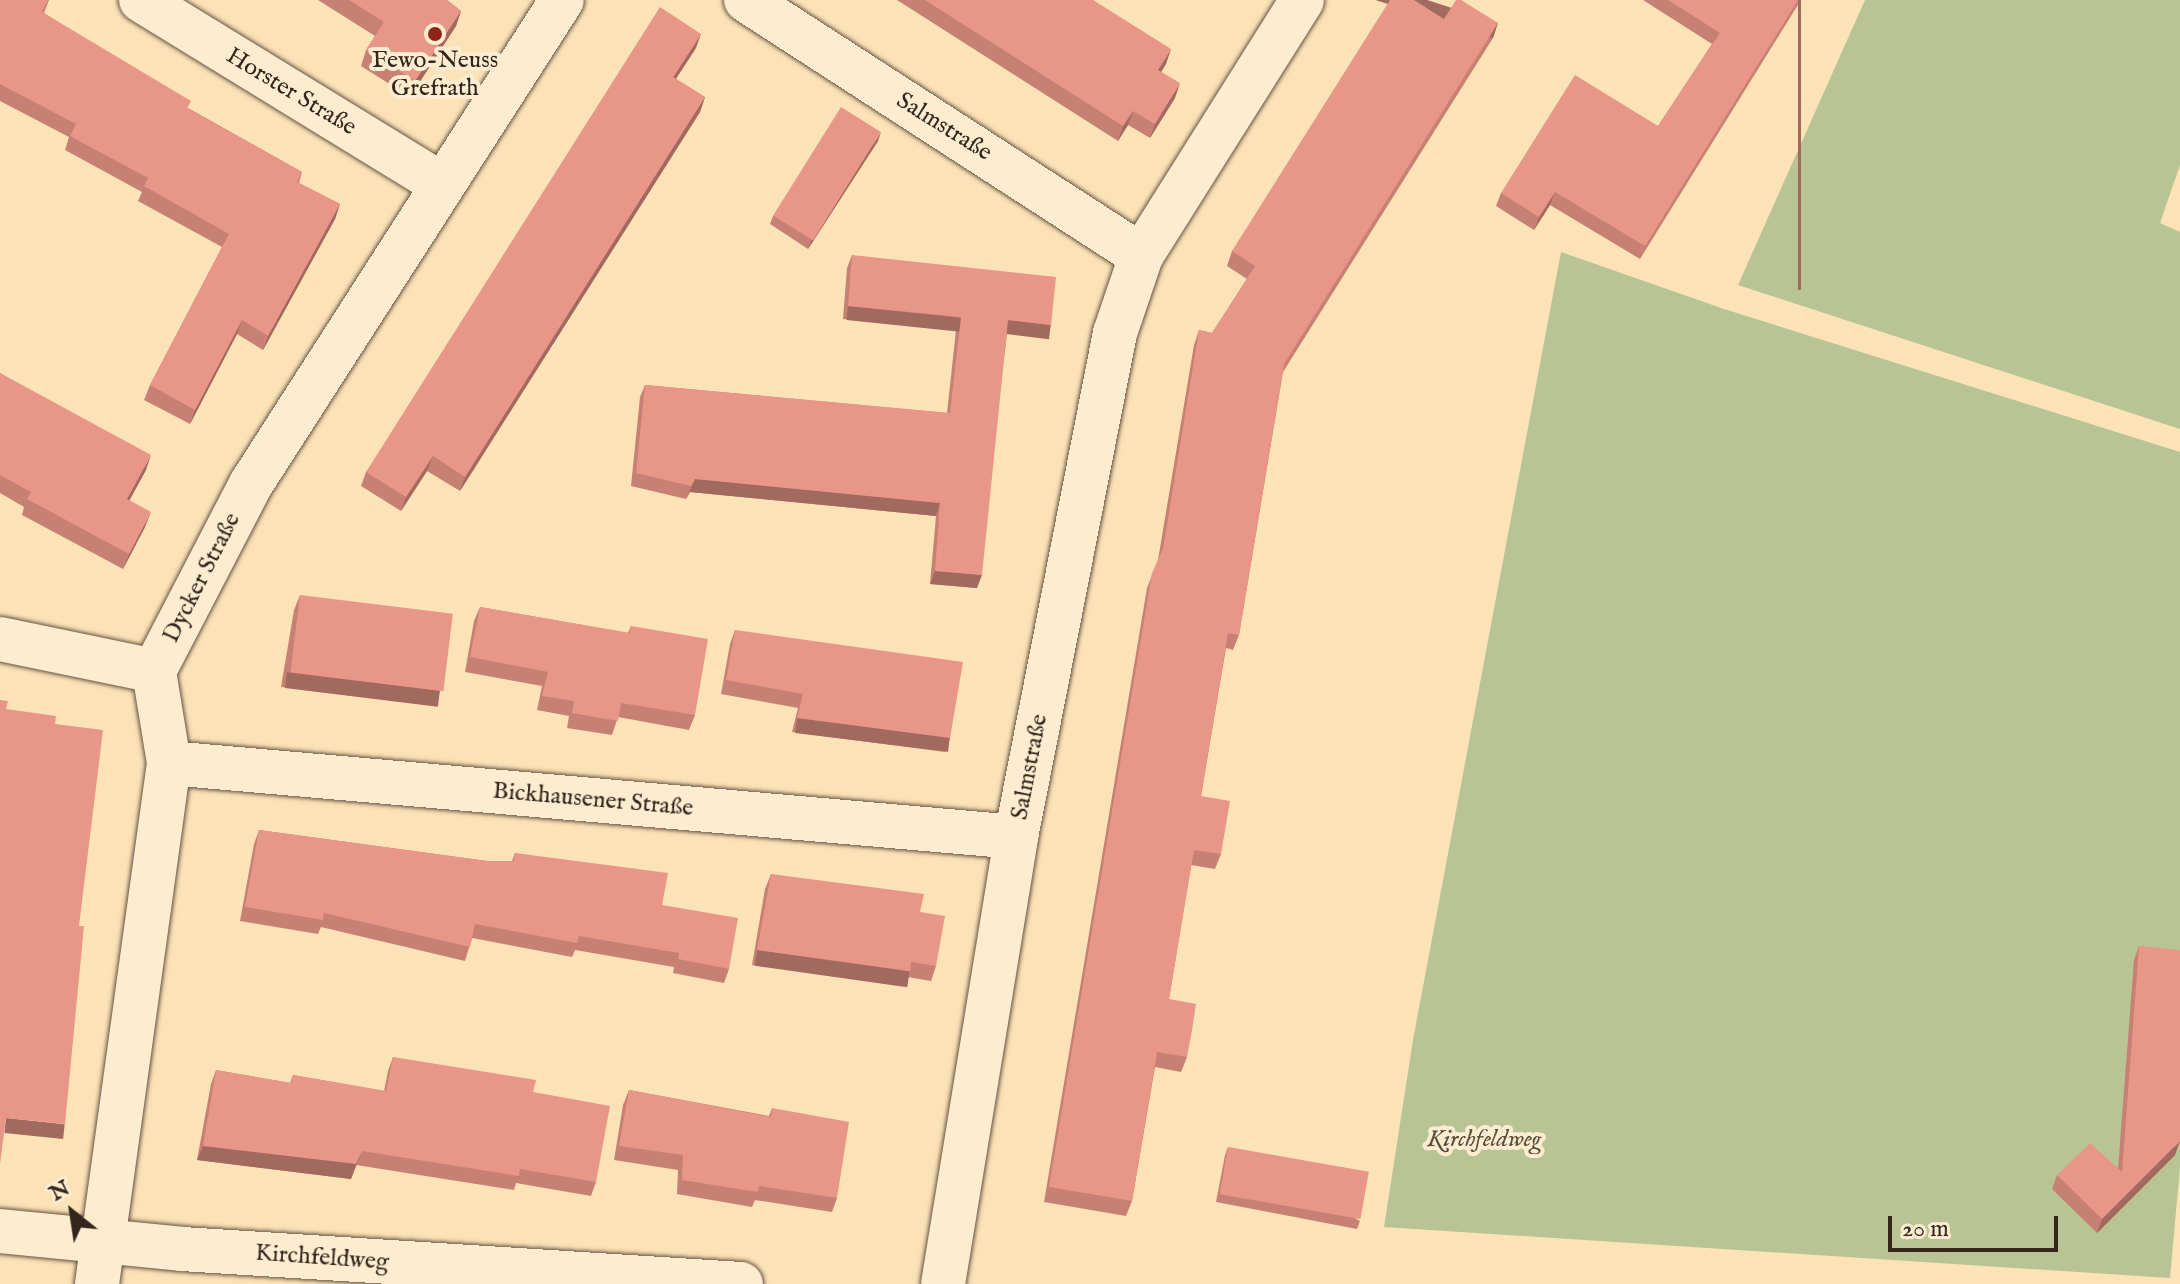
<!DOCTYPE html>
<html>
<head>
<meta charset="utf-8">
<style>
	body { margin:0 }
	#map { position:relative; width:2180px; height:1284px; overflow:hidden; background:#fce2b7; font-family:"IM FELL English",serif }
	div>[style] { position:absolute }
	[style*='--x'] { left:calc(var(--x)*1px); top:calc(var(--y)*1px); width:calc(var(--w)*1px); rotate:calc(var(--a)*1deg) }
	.green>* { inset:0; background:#b8c493 }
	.roads { filter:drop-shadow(0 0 2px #655443) drop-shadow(0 0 2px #655443) }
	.minor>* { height:44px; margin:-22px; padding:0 22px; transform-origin:22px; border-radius:22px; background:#fdecd0 }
	.wall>* { inset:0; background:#c78174 }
	.shaded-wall>* { inset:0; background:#a2695e; transform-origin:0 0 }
	.building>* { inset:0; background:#e79687; transform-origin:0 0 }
	.dots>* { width:22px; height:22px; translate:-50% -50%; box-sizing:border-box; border:4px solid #fdecd0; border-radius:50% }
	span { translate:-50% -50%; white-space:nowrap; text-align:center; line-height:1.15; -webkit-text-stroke:8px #fdecd0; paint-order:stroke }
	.poi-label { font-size:24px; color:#33251c }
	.street-label { font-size:24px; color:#33251c }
	.park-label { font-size:24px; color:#544d3a; font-style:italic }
	.north { position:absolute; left:32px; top:1172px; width:80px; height:80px; -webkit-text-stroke:6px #fdecd0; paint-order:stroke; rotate:330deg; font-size:22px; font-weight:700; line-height:32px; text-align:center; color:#33251c }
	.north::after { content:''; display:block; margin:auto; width:28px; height:36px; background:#33251c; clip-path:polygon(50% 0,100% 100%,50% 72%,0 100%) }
	.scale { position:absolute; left:1888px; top:1216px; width:170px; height:36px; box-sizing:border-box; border:4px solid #33251c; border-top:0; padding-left:10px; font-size:24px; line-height:28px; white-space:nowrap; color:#33251c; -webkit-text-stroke:6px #fdecd0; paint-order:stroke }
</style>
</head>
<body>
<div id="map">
	<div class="green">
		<i style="clip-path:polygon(1865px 0,2180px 0,2180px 165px,2160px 223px,2180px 232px,2180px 429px,1738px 285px)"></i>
		<i style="clip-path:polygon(1561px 252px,1724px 309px,2180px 452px,2180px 1167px,2170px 1278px,1384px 1227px,1413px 1040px)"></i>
	</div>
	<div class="roads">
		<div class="minor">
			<i style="--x:141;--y:0;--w:352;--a:31.5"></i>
			<i style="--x:746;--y:0;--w:471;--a:32.9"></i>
			<i style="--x:0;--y:639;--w:157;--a:11.7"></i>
			<i style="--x:169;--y:763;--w:850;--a:4.99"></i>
			<i style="--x:0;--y:1231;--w:183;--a:5.6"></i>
			<i style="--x:182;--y:1249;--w:560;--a:3.58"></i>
			<i style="--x:97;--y:1284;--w:526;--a:-82.13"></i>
			<i style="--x:169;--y:763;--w:93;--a:-99.3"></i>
			<i style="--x:154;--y:671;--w:211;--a:-62.6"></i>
			<i style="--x:251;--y:484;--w:575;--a:-57.28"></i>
			<i style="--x:943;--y:1284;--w:453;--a:-80.7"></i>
			<i style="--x:1016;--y:837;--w:514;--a:-78.89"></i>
			<i style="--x:1115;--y:333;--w:81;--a:-71.3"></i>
			<i style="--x:1141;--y:256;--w:302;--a:-57.8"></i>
		</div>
	</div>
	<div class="wall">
		<i style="clip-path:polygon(0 0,49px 0,44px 13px,188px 108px,302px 172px,299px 183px,340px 204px,335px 219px,263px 350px,237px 334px,190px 424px,144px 400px,150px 385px,222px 247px,138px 201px,142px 192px,65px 150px,69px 137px,0 101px)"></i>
		<i style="clip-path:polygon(318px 0,447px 0,461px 11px,456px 26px,410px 97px,361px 66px,366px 50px,375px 36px)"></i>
		<i style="clip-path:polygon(897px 0,1093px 0,1166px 64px,1161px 72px,1175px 98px,1150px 138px,1128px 125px,1118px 141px)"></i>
		<i style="clip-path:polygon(1643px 0,1801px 0,1640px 259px,1550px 205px,1534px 230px,1496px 206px,1501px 193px,1658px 126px,1712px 44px)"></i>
		<i style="clip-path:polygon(1444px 19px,1493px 38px,1283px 372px,1239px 635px,1233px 650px,1226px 648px,1201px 796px,1221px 854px,1215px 869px,1191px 865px,1169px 999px,1187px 1057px,1181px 1072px,1155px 1067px,1132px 1201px,1126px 1216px,1044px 1202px,1147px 588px,1158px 560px,1194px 345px,1199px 330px,1212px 333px,1247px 279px,1227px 266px,1232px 251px)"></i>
		<i style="clip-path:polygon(696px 48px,676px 79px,705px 97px,700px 112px,460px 491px,427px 471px,401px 511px,361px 486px,366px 472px)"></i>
		<i style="clip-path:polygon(878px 141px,808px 249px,770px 224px,773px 216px)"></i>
		<i style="clip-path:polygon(852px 255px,1051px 325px,1046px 338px,1007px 333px,977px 588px,930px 584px,936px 516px,690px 492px,686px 499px,631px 486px,640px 397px,645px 385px,947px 413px,956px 330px,843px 319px,847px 268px)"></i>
		<i style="clip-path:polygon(0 373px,146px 470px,129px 500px,145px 527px,123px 569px,22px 515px,24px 507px,0 493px)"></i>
		<i style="clip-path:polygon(300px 595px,440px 691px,435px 706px,281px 687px,294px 610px)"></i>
		<i style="clip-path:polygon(480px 607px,628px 633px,631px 626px,695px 715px,689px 730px,618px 717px,612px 735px,567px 728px,569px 716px,537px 710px,542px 686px,465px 672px,474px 621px)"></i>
		<i style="clip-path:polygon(735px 630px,950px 738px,945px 752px,792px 732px,798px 708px,721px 694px,730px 644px)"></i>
		<i style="clip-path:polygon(259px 830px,487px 861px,512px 861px,515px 853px,662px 905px,729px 969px,724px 983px,673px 973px,674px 967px,575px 950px,572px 957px,472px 938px,465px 961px,321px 927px,318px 934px,240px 921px,254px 844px)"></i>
		<i style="clip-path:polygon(771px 874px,920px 912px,936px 966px,931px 981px,907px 977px,904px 985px,752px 965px,765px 889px)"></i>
		<i style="clip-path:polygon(2139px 946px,2175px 1155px,2097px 1233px,2052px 1189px,2057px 1175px,2118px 1169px,2134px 960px)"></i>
		<i style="clip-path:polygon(393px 1057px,533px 1092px,596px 1182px,591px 1196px,516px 1183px,514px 1190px,356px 1165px,351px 1179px,197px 1160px,211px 1084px,216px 1070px,290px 1083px,293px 1075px,384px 1091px,388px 1071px)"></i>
		<i style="clip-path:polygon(629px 1090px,769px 1116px,772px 1108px,837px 1198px,832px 1212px,755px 1200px,752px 1207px,677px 1194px,678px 1170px,614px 1160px,623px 1105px)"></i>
		<i style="clip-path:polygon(1228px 1147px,1360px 1221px,1357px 1229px,1216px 1202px,1225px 1155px)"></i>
	</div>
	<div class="shaded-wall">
		<i style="left:1798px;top:0;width:3px;height:290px"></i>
		<i style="clip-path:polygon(461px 11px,456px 26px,410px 97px,415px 81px)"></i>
		<i style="left:1498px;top:23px;width:16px;height:403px;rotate:108deg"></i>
		<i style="clip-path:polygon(701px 34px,696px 48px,667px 92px,673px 77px)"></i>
		<i style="clip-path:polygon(1171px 49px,1166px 64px,1153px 85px,1158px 70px)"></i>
		<i style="clip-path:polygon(1180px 83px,1175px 98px,1150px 138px,1155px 124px)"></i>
		<i style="clip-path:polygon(705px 97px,700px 112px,460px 491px,465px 477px)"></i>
		<i style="clip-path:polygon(1133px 111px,1128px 125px,1118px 141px,1123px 126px)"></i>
		<i style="clip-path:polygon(881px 132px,878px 141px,808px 249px,811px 241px)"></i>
		<i style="clip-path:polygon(1555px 192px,1550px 205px,1534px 230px,1539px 217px)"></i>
		<i style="clip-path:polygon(340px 204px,335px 219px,263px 350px,268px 336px)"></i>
		<i style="left:848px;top:306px;width:114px;height:14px;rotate:6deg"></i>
		<i style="clip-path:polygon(242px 320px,237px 334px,190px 424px,195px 410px)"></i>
		<i style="left:1008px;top:320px;width:43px;height:14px;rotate:7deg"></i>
		<i style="clip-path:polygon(151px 455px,146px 470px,122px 514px,127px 499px)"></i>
		<i style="clip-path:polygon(433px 456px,427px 471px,401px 511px,406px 497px)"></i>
		<i style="clip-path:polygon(695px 479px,940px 503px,936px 516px,690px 492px,686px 499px)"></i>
		<i style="clip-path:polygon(151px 512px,145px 527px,123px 569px,129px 554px)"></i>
		<i style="clip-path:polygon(935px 571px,982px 575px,977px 588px,930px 584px)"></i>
		<i style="left:287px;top:672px;width:154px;height:16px;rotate:7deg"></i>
		<i style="left:797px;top:718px;width:154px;height:15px;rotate:7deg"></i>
		<i style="left:757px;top:950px;width:154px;height:16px;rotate:8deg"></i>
		<i style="left:6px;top:1118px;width:59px;height:15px;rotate:6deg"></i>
		<i style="clip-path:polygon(2180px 1141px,2175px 1155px,2097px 1233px,2102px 1219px)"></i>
		<i style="clip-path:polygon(203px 1146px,362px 1151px,351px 1179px,197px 1160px)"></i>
	</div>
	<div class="building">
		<i style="clip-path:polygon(0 0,48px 0,42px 12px,191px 101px,187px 108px,302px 172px,297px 182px,340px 204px,268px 336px,242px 320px,195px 410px,150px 385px,229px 234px,144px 186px,148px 178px,70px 136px,76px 124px,0 84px)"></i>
		<i style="clip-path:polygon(349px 0,447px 0,461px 11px,415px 81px,366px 50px,384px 22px)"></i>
		<i style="clip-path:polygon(925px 0,1093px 0,1171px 49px,1158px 70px,1180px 83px,1155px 124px,1133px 111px,1123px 126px)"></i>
		<i style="clip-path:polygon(1390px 0,1414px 0,1444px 19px,1456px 0,1461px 0,1498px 23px,1284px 364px,1239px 635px,1228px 633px,1201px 796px,1230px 801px,1221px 854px,1194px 850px,1169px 999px,1196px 1004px,1192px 1030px,1187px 1057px,1157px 1052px,1132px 1201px,1049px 1187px,1152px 573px,1163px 549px,1199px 330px,1212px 333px,1255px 266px,1232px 251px)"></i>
		<i style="clip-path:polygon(1668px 0,1798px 0,1645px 246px,1555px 192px,1539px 217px,1501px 193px,1575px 75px,1658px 126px,1720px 33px)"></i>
		<i style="clip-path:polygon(660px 7px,701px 34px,673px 77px,705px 97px,465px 477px,433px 456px,406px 497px,366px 472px)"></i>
		<i style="left:841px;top:107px;width:47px;height:128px;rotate:32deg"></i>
		<i style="clip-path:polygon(852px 255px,1056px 277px,1051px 325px,1008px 320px,982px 575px,935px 571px,940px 503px,695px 479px,691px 486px,636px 473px,645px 385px,950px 413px,961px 317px,848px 306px)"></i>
		<i style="clip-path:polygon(0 373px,151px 455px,127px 499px,151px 512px,129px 554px,27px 499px,31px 492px,0 475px)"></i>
		<i style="left:300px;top:595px;width:154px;height:78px;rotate:7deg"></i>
		<i style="clip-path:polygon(480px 607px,630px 633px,631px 626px,708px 639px,695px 715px,621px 703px,618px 721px,572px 713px,574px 701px,542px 696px,548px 672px,470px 657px)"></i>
		<i style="clip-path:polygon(735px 630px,963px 662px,950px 738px,797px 718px,803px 694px,726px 680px)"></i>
		<i style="clip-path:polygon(0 700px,8px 701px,6px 709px,56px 716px,55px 724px,103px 730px,79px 926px,84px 926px,65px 1124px,6px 1118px,0 1164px)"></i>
		<i style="clip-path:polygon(259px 830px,487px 861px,514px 861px,515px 853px,668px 873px,662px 905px,738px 918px,729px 969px,678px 959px,679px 953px,579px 936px,577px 943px,475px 924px,470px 947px,324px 913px,323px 920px,245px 907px)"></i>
		<i style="clip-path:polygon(771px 874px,924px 894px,920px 912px,945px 916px,936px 966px,911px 962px,910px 971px,757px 950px)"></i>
		<i style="clip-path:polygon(2139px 946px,2180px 950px,2180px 1141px,2102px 1219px,2057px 1175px,2090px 1143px,2122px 1172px)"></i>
		<i style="clip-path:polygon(393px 1057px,536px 1080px,533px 1092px,610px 1106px,596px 1182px,520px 1169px,519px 1176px,362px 1151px,356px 1164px,203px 1146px,216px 1070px,291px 1083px,293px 1075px,386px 1091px)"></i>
		<i style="clip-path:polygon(629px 1090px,771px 1117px,772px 1108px,849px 1122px,837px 1198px,759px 1186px,758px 1192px,682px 1180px,683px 1155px,619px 1146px)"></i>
		<i style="left:1228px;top:1147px;width:143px;height:48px;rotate:10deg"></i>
	</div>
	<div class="dots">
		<i style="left:435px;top:34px;background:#8f2418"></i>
	</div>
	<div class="poi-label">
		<span style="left:435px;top:75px">Fewo-Neuss<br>Grefrath</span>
	</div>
	<div class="street-label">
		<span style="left:291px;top:92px;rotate:31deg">Horster Straße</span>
		<span style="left:944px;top:127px;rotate:32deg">Salmstraße</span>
		<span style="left:202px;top:578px;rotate:-63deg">Dycker Straße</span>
		<span style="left:1030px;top:767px;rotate:-79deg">Salmstraße</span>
		<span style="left:593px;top:800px;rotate:5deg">Bickhausener Straße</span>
		<span style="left:322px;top:1258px;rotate:4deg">Kirchfeldweg</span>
	</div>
	<div class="park-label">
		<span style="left:1484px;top:1140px">Kirchfeldweg</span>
	</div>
	<div class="north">N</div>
	<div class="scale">20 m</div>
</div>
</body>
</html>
